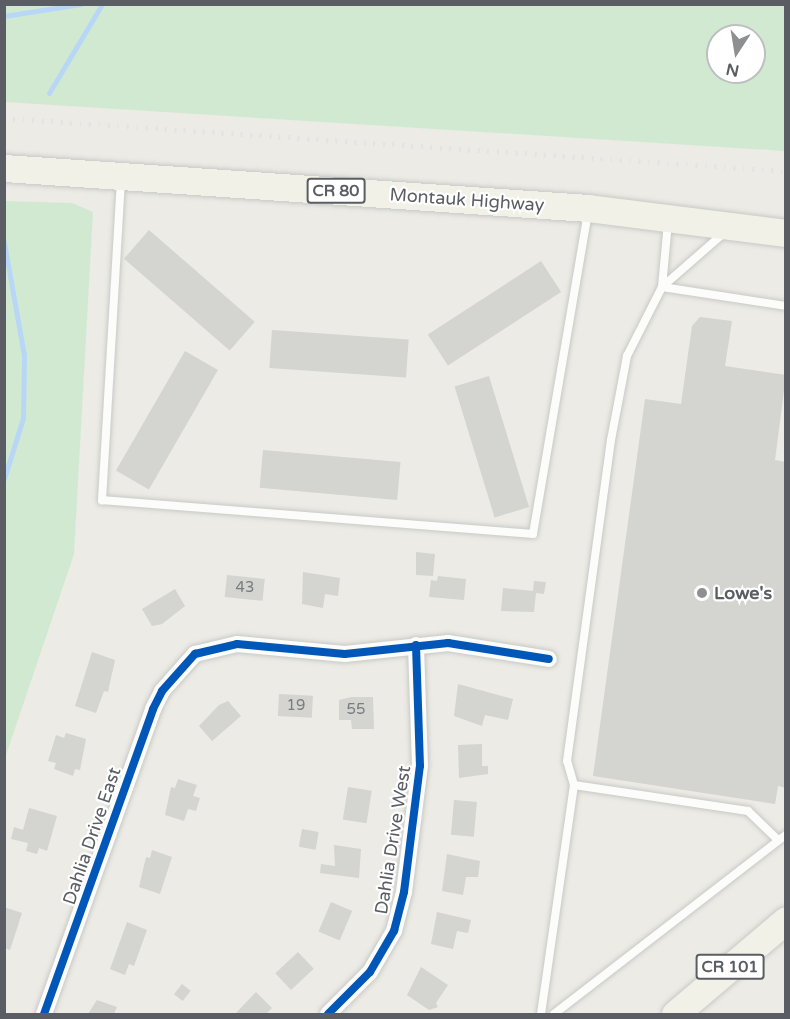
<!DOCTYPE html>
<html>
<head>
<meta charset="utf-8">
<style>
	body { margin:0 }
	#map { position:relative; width:790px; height:1019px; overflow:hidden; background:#ecebe5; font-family:"Varela Round",sans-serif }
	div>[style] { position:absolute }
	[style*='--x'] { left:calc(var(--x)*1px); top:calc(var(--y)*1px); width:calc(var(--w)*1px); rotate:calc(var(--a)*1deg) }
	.green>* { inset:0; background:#d2e9d1 }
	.stream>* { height:5px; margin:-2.5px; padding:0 2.5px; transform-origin:2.5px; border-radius:2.5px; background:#b8d7f7 }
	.building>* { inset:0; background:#d4d4d0; transform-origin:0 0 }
	.roads { filter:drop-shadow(0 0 2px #c8c9c7) drop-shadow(0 0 2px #c8c9c7) }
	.lane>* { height:8px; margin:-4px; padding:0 4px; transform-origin:4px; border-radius:4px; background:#fcfcfb }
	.street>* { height:16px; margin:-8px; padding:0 8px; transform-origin:8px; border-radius:8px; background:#fcfcfb }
	.primary>* { height:27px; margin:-13.5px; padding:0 13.5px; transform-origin:13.5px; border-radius:13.5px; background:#f2f1e7 }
	.rail>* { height:4.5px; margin-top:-2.25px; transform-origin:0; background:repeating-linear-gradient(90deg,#e4e3e2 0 1.5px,transparent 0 9.5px) }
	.cycleway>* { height:8px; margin:-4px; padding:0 4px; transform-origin:4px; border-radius:4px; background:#0057b8 }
	.dots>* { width:16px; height:16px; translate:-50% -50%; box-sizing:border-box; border:3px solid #fff; border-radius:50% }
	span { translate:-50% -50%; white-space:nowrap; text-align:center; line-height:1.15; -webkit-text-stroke:4.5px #fff; paint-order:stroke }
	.number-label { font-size:15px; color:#797c80 }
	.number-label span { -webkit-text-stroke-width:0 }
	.shield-label span { padding:2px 4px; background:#fff; border:2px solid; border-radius:4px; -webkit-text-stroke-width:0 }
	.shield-label { font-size:16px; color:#5a5e64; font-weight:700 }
	.street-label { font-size:18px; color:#5a5e64 }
	.poi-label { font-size:18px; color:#5a5e64; font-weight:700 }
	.left { translate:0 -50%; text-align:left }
	.frame { position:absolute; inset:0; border:6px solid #5a5e64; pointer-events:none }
	.north { position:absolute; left:706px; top:24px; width:60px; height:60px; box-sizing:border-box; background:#fff; border:2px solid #bdbfc1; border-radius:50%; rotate:192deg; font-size:16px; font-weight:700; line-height:24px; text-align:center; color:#5a5e64 }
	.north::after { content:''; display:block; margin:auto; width:21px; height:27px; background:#8d8f91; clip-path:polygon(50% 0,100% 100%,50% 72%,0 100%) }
</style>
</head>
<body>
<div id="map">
	<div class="green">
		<i style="clip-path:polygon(evenodd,4px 5px,785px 5px,785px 151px,5px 102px,4px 5px,718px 36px,754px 36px,754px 72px,718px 72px,718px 36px)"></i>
		<i style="clip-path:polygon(5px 201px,72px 203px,93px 212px,74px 554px,5px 758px)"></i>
	</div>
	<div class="stream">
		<i style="--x:4;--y:16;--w:78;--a:-8.9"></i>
		<i style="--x:49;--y:93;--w:104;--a:-59.2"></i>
		<i style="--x:4;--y:242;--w:115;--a:80"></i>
		<i style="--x:24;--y:355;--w:63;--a:90.9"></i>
		<i style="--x:23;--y:418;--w:64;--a:107.3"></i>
	</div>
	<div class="building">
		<i style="left:149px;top:230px;width:140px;height:38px;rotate:41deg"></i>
		<i style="left:541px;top:261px;width:37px;height:135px;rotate:57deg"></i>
		<i style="clip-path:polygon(700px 317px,732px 321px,725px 366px,786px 375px,775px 460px,786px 462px,786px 788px,778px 786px,775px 804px,593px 776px,645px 399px,681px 404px,692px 326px)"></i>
		<i style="left:272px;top:330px;width:137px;height:38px;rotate:4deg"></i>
		<i style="left:185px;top:351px;width:38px;height:138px;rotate:30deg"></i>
		<i style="left:489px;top:376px;width:137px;height:36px;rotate:73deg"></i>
		<i style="left:263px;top:450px;width:138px;height:38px;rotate:5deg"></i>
		<i style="clip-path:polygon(416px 552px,435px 554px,433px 576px,416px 575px)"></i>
		<i style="clip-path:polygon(303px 572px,340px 578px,338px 596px,325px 594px,323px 608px,302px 604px)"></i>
		<i style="left:227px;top:575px;width:38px;height:22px;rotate:6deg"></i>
		<i style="clip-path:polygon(438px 576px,466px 579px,464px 600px,429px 597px,431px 580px,437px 581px)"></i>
		<i style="clip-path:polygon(534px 581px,546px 582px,544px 594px,536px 593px,534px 612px,501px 611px,503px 588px,533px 591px)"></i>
		<i style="clip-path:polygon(175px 589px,185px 606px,162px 624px,152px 626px,142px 609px)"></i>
		<i style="clip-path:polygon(92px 652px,115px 660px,108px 692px,104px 691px,96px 713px,75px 706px)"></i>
		<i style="clip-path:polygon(458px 684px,513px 699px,508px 720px,485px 715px,482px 726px,454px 716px)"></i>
		<i style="left:279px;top:694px;width:34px;height:22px;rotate:3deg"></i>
		<i style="clip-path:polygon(352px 697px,373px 697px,374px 729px,352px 729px,351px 720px,339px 720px,339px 700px)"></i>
		<i style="clip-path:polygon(228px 701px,241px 716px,212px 741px,199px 726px,219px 705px)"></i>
		<i style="clip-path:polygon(66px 733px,86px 739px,80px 770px,75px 769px,73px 776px,54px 769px,56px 763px,48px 761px,56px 735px,64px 738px)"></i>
		<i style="clip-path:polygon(482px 744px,482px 766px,488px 766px,488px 774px,459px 778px,458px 745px)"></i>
		<i style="clip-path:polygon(178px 779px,197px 785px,193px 796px,200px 798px,196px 811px,188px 809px,184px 821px,165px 815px,171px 787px,175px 788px)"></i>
		<i style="left:348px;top:787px;width:24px;height:33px;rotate:9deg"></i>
		<i style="left:454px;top:800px;width:23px;height:35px;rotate:5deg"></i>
		<i style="clip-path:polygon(29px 808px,57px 816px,47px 851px,39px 848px,37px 854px,26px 851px,28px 843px,11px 839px,14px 827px,23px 830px)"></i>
		<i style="left:302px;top:829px;width:17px;height:18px;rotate:10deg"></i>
		<i style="clip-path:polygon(334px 845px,361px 849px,359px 878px,320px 873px,321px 864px,335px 866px)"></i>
		<i style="clip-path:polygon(152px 850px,172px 857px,160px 894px,139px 887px,146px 857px,150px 858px)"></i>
		<i style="clip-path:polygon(447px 854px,480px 861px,478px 877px,466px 877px,463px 895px,442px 891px)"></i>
		<i style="left:331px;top:902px;width:23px;height:32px;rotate:23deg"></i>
		<i style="clip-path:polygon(4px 907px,22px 913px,10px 950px,4px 948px)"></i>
		<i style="clip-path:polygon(437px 912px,471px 920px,468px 933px,457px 931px,453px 949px,431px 944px)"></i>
		<i style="clip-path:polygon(127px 922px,147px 930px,134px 966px,129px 964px,125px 975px,110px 969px)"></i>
		<i style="left:298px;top:952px;width:23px;height:31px;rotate:47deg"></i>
		<i style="clip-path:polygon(421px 967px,448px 985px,436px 1003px,438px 1007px,429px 1010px,407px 995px)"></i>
		<i style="left:182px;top:984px;width:11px;height:13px;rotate:38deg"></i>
		<i style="clip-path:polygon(256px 992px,272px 1008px,266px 1014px,235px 1014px)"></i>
		<i style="clip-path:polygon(97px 1000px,117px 1007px,114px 1014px,88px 1014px)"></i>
	</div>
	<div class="roads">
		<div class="lane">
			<i style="--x:121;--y:180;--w:321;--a:93.4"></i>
			<i style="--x:102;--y:500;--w:432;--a:4.5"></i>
			<i style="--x:533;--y:534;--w:326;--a:-80.3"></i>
			<i style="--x:662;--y:287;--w:125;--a:8.7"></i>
			<i style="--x:662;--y:287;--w:84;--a:-41.1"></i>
			<i style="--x:574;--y:785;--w:25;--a:-106"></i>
			<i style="--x:567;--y:761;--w:324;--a:-82.2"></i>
			<i style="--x:611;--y:440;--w:86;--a:-79.2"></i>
			<i style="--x:627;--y:356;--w:77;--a:-63.1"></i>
			<i style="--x:662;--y:287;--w:65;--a:-84.7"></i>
			<i style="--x:541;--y:1014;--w:231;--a:-81.8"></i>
			<i style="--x:574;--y:785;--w:176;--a:8.5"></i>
			<i style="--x:748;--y:811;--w:42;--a:44"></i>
			<i style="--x:554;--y:1014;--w:293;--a:-37.7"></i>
		</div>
		<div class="street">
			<i style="--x:44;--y:1014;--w:324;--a:-70.3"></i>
			<i style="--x:153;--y:709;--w:20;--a:-63"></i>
			<i style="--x:162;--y:691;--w:50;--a:-48.3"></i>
			<i style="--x:195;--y:654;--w:43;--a:-13.4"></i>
			<i style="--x:237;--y:644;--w:108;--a:5.3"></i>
			<i style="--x:345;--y:654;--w:104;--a:-6.1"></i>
			<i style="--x:448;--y:643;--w:102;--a:9"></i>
			<i style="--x:328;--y:1014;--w:59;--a:-45"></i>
			<i style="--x:370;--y:972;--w:48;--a:-59.7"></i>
			<i style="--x:394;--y:931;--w:40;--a:-75.6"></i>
			<i style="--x:404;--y:892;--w:127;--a:-82.8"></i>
			<i style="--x:420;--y:766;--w:121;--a:-91.9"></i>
		</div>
		<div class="primary">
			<i style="--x:4;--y:168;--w:585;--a:3.92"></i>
			<i style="--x:588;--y:208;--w:200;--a:7.2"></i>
			<i style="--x:675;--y:1014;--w:145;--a:-40.3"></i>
		</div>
	</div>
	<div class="rail">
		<i style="--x:4;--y:118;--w:784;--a:3.88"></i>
	</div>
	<div class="cycleway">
		<i style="--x:44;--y:1014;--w:324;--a:-70.3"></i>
		<i style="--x:153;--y:709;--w:20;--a:-63"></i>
		<i style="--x:162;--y:691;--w:50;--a:-48.3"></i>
		<i style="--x:195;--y:654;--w:43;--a:-13.4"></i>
		<i style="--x:237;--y:644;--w:108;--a:5.3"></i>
		<i style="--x:345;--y:654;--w:104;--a:-6.1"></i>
		<i style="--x:448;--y:643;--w:102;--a:9"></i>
		<i style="--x:328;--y:1014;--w:59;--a:-45"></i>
		<i style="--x:370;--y:972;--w:48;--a:-59.7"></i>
		<i style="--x:394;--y:931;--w:40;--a:-75.6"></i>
		<i style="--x:404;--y:892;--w:127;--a:-82.8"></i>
		<i style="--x:420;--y:766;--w:121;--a:-91.9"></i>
	</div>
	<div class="dots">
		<i style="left:702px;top:593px;background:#8d8f91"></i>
	</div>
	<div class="number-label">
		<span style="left:245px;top:588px">43</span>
		<span style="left:296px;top:706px">19</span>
		<span style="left:356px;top:710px">55</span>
	</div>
	<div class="shield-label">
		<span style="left:336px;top:191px">CR 80</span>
		<span style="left:730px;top:967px">CR 101</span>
	</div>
	<div class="street-label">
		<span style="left:467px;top:200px;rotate:4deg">Montauk Highway</span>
		<span style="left:92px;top:836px;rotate:-71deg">Dahlia Drive East</span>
		<span style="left:393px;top:840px;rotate:-81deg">Dahlia Drive West</span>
	</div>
	<div class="poi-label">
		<span class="left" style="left:714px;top:593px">Lowe's</span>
	</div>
	<div class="frame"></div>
	<div class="north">N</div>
</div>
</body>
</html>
